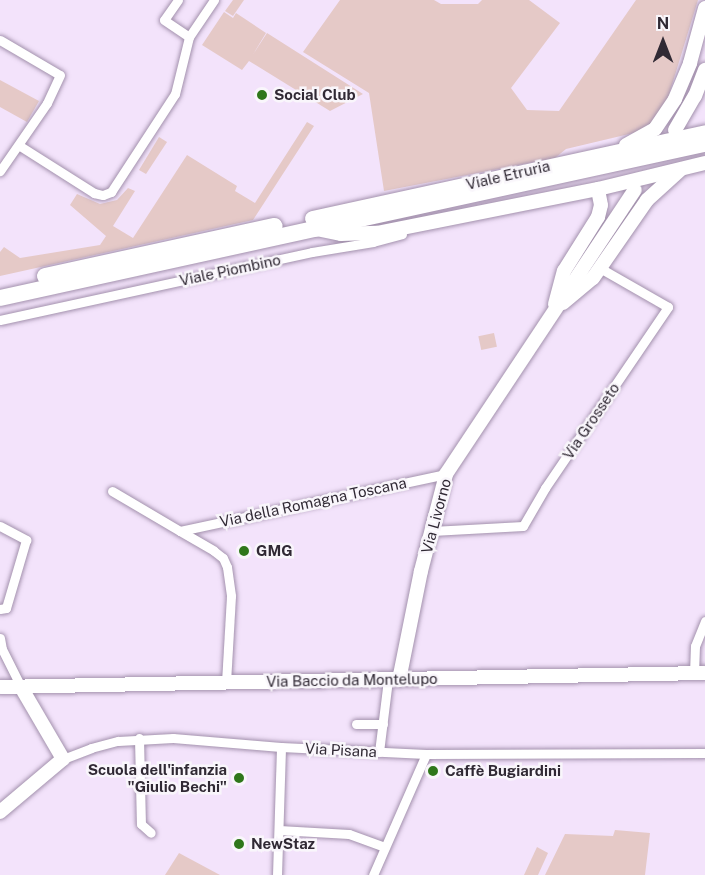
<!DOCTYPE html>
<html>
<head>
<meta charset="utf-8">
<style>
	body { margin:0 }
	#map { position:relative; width:705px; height:875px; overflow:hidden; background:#f3e3fb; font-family:"Public Sans",sans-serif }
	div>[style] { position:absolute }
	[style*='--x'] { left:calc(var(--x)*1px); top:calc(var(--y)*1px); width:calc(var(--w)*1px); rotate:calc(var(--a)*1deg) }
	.green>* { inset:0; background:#e5c9c7; transform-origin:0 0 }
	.roads { filter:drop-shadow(0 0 2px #a391ad) drop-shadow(0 0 2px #a391ad) }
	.street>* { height:9px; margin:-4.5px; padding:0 4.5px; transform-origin:4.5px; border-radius:4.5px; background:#fff }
	.secondary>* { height:14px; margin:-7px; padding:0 7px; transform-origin:7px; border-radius:7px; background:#fff }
	.primary>* { height:15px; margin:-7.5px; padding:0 7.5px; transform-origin:7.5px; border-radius:7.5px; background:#fff }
	.highway>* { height:16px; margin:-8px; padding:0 8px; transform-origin:8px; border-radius:8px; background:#fff }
	.dots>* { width:16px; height:16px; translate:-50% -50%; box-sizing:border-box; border:3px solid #f9f6fb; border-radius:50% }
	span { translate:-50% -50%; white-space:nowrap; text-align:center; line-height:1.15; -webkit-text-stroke:5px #f9f6fb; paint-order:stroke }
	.poi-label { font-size:15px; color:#302934; font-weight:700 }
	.left { translate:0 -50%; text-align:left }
	.right { translate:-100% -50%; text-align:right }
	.street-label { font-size:15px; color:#302934 }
	.north { position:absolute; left:633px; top:12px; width:60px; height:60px; -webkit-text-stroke:4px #f9f6fb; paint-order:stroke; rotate:0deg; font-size:16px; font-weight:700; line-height:24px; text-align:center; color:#302934 }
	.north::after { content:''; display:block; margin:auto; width:21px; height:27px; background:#302934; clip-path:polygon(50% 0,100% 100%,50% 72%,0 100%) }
</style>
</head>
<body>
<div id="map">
	<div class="green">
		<i style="clip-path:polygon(233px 0,244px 0,233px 16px,225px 11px)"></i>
		<i style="clip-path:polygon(340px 0,434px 0,441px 4px,478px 4px,482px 0,529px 0,560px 23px,511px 88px,527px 110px,559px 111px,636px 0,698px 0,667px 101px,646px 130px,566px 149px,555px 158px,384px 191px,369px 93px,303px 52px)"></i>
		<i style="clip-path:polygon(224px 12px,233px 18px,236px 13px,266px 33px,252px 56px,267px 33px,363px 94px,330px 111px,249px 61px,242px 70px,202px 45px)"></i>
		<i style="clip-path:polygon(0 80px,39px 101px,27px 122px,0 107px)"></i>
		<i style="clip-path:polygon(307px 122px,314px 126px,253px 220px,0 276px,0 252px,4px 247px,20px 258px,100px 245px,106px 236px,70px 205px,77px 194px,100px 204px,117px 200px,128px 188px,135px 191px,113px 226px,133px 238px,187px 155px,237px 186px,235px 191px,255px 203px)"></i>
		<i style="clip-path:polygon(159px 137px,167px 142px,146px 174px,139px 170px)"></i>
		<i style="left:494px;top:333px;width:14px;height:16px;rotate:78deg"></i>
		<i style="clip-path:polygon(615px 830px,650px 833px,645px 875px,545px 875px,565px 834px,613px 836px)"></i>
		<i style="clip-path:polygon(537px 847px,548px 853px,538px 875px,524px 875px)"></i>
		<i style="clip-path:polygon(179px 853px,220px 875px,165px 875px)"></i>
	</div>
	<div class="roads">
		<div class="street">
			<i style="--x:178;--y:0;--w:24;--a:125"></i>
			<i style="--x:164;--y:20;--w:30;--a:34"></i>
			<i style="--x:189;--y:37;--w:45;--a:-56"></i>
			<i style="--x:0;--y:40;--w:69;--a:30.3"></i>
			<i style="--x:60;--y:75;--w:31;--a:115"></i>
			<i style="--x:47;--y:103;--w:83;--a:124.7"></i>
			<i style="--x:20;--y:146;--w:88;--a:32.4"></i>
			<i style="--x:94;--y:193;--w:9;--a:13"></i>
			<i style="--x:103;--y:195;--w:9;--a:-21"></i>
			<i style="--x:111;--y:192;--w:117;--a:-56.9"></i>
			<i style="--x:175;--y:94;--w:59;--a:-76.2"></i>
			<i style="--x:0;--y:320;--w:319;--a:-12.3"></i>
			<i style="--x:312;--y:252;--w:62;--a:-9.3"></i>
			<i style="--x:373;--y:242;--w:30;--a:-15"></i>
			<i style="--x:112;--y:491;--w:79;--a:30.5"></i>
			<i style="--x:180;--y:531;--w:272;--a:-12.1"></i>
			<i style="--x:0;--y:526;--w:30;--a:28"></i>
			<i style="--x:26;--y:540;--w:71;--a:106.4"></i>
			<i style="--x:6;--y:608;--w:6;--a:171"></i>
			<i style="--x:180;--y:531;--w:39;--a:30"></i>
			<i style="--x:214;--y:551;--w:11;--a:38"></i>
			<i style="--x:223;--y:558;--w:10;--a:66"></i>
			<i style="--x:227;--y:567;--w:29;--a:82"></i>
			<i style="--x:231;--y:596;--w:87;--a:93.3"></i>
			<i style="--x:432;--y:531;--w:91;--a:-3.1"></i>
			<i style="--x:523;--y:526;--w:44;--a:-59.9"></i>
			<i style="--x:545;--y:488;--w:219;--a:-55.8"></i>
			<i style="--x:668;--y:307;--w:78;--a:-150.2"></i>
			<i style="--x:0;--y:638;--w:11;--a:80"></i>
			<i style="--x:2;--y:649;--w:42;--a:63.4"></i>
			<i style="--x:694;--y:674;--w:28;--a:-88"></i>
			<i style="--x:695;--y:646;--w:27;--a:-68"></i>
			<i style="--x:356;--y:724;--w:27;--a:0"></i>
			<i style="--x:139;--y:738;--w:86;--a:88.7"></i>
			<i style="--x:141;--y:824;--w:13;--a:42"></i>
			<i style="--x:379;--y:752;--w:73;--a:-82.9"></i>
			<i style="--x:63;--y:759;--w:30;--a:-21"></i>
			<i style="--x:91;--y:748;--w:28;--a:-15"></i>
			<i style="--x:118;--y:741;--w:55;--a:-3.1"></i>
			<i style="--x:173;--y:738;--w:108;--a:4.8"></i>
			<i style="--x:281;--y:747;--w:145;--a:2.8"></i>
			<i style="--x:426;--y:754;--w:279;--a:-0.2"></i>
			<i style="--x:279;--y:830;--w:70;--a:3.3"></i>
			<i style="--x:349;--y:834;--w:38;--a:20"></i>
			<i style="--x:277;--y:875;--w:128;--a:-88.2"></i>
			<i style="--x:373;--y:875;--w:132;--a:-66.3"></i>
		</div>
		<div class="secondary">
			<i style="--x:675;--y:130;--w:39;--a:-60"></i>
			<i style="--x:695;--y:96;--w:28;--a:-69"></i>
			<i style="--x:626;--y:145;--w:33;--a:-29"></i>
			<i style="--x:655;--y:129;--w:36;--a:-56"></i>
			<i style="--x:675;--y:99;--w:39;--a:-67"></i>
			<i style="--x:690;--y:63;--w:57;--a:-74.7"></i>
			<i style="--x:316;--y:229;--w:25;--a:11"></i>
			<i style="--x:341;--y:234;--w:36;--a:-2"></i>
			<i style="--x:377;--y:233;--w:225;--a:-11.3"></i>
			<i style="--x:598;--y:189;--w:110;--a:-13.7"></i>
			<i style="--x:563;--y:303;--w:39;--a:-40"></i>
			<i style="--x:593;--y:278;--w:95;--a:-55.3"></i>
			<i style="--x:647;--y:200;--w:45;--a:-42.3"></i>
			<i style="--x:555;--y:304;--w:34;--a:-75"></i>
			<i style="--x:564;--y:271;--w:64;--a:-57.8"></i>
			<i style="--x:598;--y:217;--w:12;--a:-76"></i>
			<i style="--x:601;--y:205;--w:16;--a:-101"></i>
			<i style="--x:399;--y:680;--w:111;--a:-78.6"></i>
			<i style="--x:421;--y:571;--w:100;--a:-75.5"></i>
			<i style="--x:446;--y:474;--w:341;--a:-56.4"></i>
			<i style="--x:0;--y:687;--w:705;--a:-1.14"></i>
			<i style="--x:0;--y:812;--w:82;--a:-40.1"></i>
			<i style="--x:63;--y:759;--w:83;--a:-120.3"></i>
		</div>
		<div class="primary">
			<i style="--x:312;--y:218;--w:402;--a:-12.3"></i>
			<i style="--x:314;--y:229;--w:400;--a:-12.3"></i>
		</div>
		<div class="highway">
			<i style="--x:45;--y:276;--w:235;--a:-12.3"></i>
			<i style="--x:0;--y:298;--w:321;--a:-12.4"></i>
		</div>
	</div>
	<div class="dots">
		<i style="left:262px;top:95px;background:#2f771b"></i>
		<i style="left:244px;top:551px;background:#2f771b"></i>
		<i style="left:433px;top:771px;background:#2f771b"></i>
		<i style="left:239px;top:778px;background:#2f771b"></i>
		<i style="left:239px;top:844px;background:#2f771b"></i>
	</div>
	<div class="poi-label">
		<span class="left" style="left:274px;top:95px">Social Club</span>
		<span class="left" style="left:256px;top:551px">GMG</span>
		<span class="right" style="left:227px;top:778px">Scuola dell'infanzia<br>"Giulio Bechi"</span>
		<span class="left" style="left:445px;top:771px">Caffè Bugiardini</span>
		<span class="left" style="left:251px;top:844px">NewStaz</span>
	</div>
	<div class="street-label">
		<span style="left:508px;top:175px;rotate:-13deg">Viale Etruria</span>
		<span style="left:230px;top:270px;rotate:-12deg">Viale Piombino</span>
		<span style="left:591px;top:421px;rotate:-56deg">Via Grosseto</span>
		<span style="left:313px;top:502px;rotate:-12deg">Via della Romagna Toscana</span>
		<span style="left:436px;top:516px;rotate:-75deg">Via Livorno</span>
		<span style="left:352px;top:680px;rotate:-1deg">Via Baccio da Montelupo</span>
		<span style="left:341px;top:750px;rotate:3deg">Via Pisana</span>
	</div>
	<div class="north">N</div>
</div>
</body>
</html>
